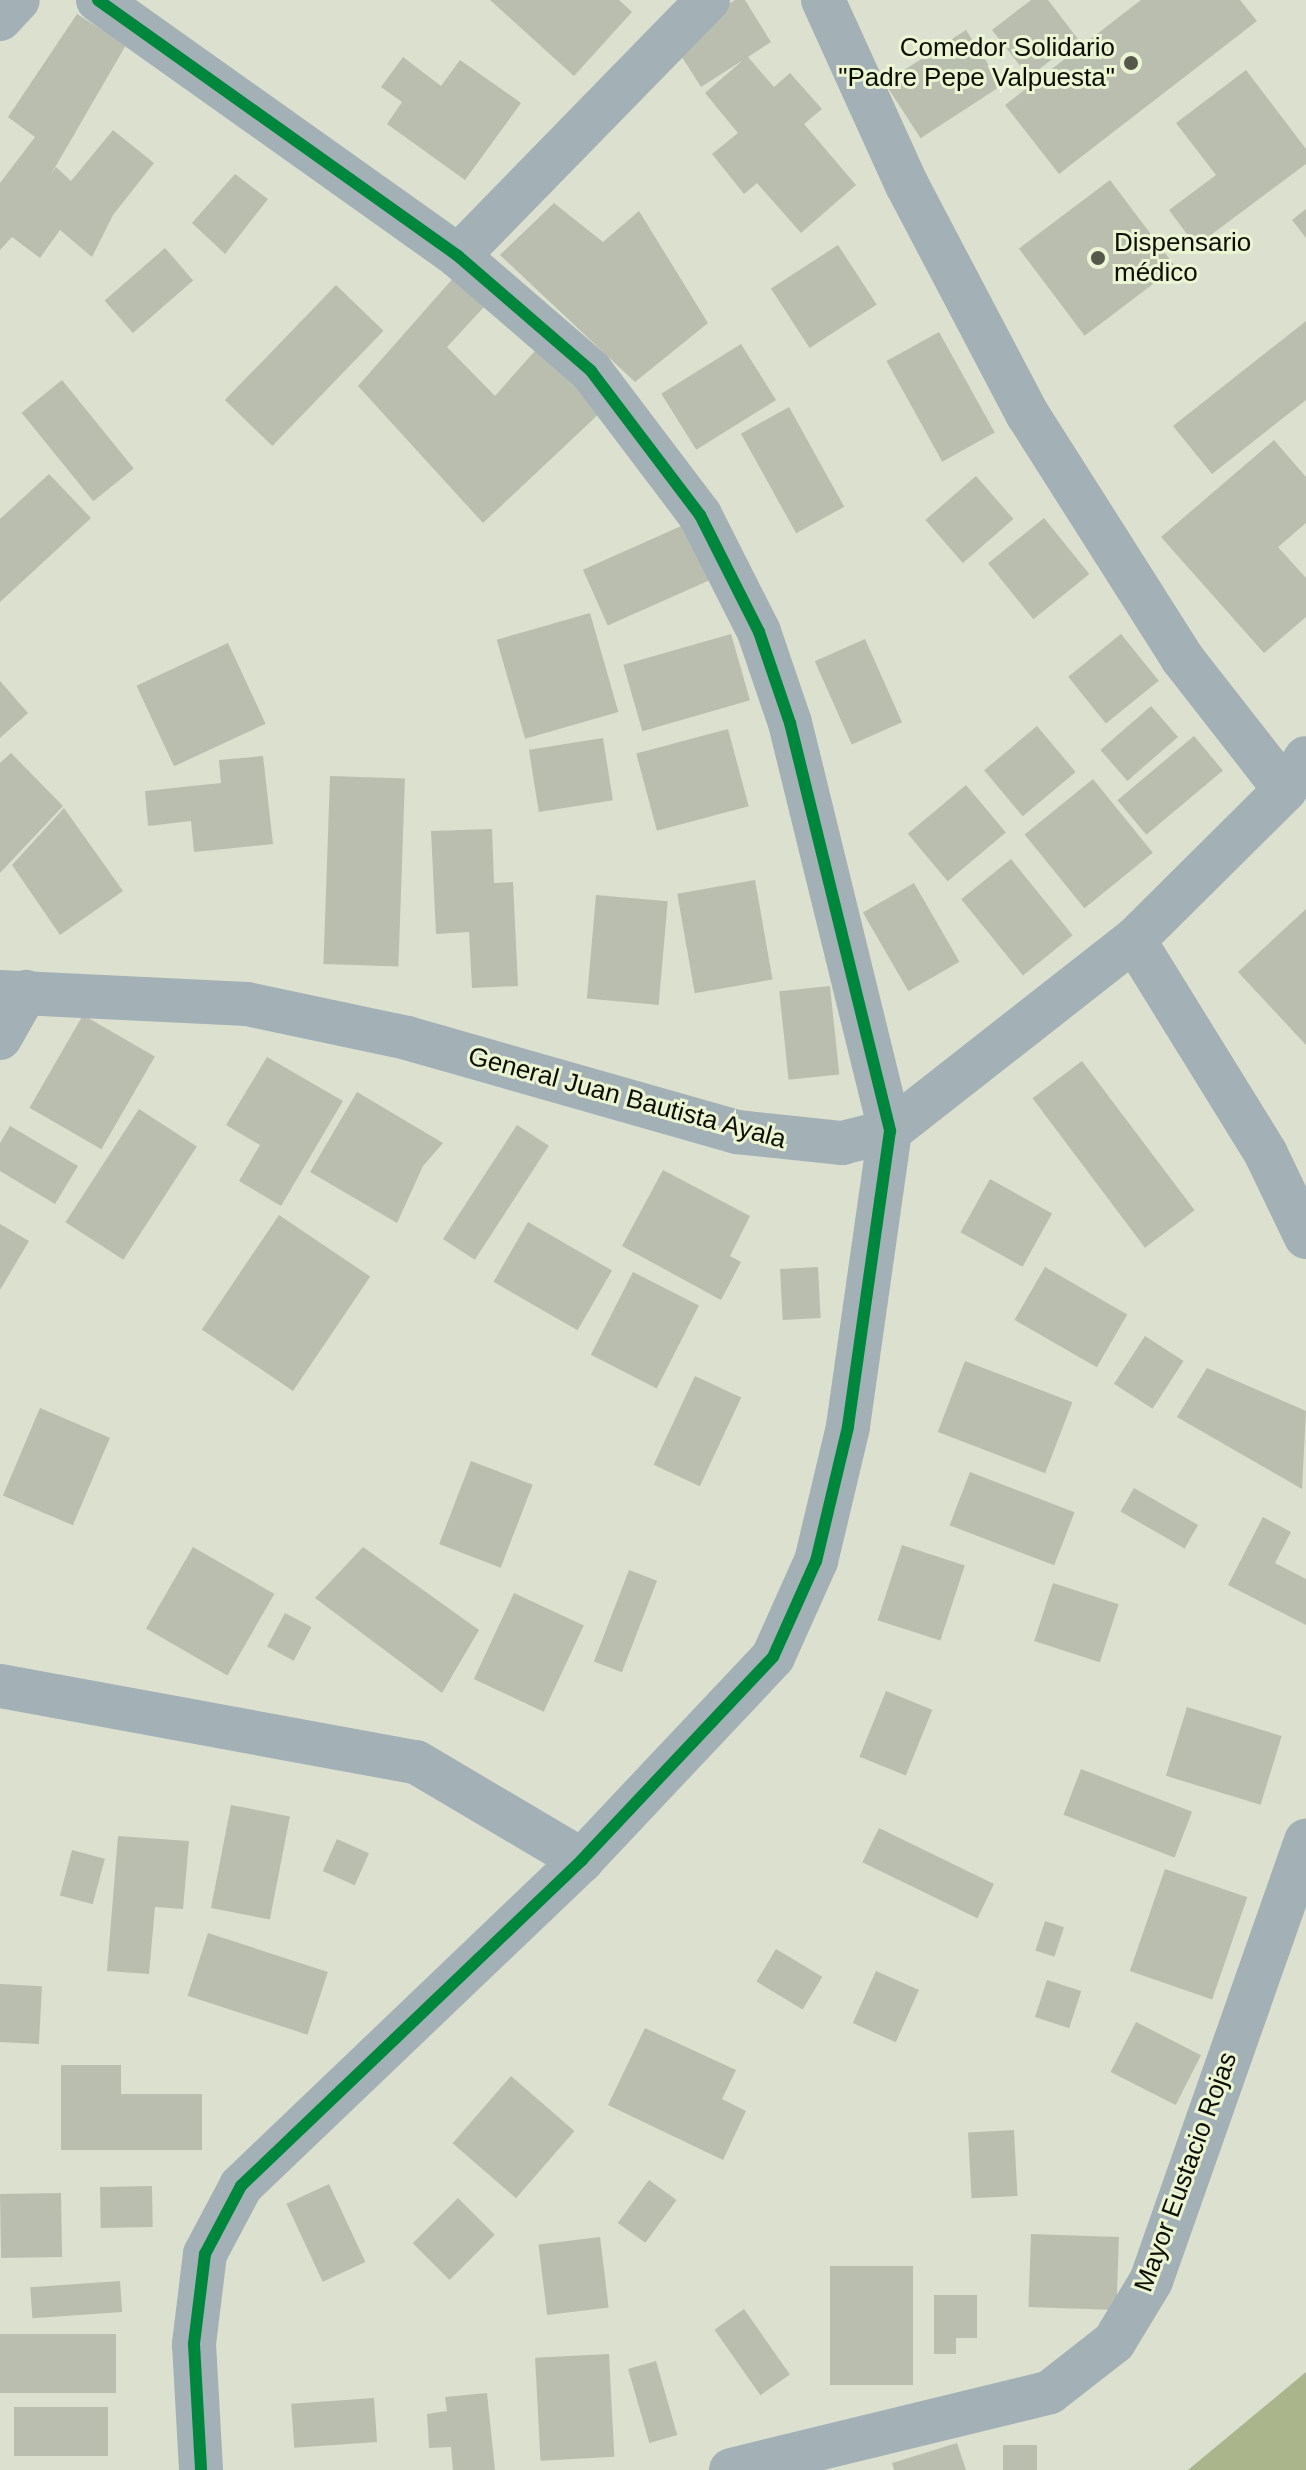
<!DOCTYPE html>
<html>
<head>
<meta charset="utf-8">
<style>
	body { margin:0 }
	#map { position:relative; width:1306px; height:2470px; overflow:hidden; background:#dce0ce; font-family:Arial,sans-serif }
	div>[style] { position:absolute }
	[style*='--x'] { left:calc(var(--x)*1px); top:calc(var(--y)*1px); width:calc(var(--w)*1px); rotate:calc(var(--a)*1deg) }
	.water>* { inset:0; background:#abb58b }
	.building>* { inset:0; background:#babeaf; transform-origin:0 0 }
	.minor>* { height:44px; margin:-22px; padding:0 22px; transform-origin:22px; border-radius:22px; background:#a3b0b5 }
	.cycleway>* { height:12px; margin:-6px; padding:0 6px; transform-origin:6px; border-radius:6px; background:#00873e }
	.dots>* { width:22px; height:22px; translate:-50% -50%; box-sizing:border-box; border:4px solid #ecf5d3; border-radius:50% }
	span { translate:-50% -50%; white-space:nowrap; text-align:center; line-height:1.15; -webkit-text-stroke:6px #ecf5d3; paint-order:stroke }
	.poi-label { font-size:26px; color:#0d0f05 }
	.right { translate:-100% -50%; text-align:right }
	.left { translate:0 -50%; text-align:left }
	.street-label { font-size:26px; color:#0d0f05 }
</style>
</head>
<body>
<div id="map">
	<div class="water">
		<i style="clip-path:polygon(1306px 2372px,1306px 2470px,1188px 2470px)"></i>
	</div>
	<div class="building">
		<i style="clip-path:polygon(490px 0,619px 0,632px 12px,574px 76px)"></i>
		<i style="clip-path:polygon(735px 0,745px 0,771px 42px,748px 57px,774px 87px,790px 73px,822px 109px,804px 124px,856px 185px,801px 233px,757px 183px,744px 194px,712px 154px,738px 133px,705px 93px,743px 60px,701px 87px,671px 40px)"></i>
		<i style="clip-path:polygon(1031px 0,1048px 0,1078px 39px,1029px 77px,992px 30px)"></i>
		<i style="clip-path:polygon(1141px 0,1240px 0,1257px 21px,1059px 174px,1005px 105px)"></i>
		<i style="clip-path:polygon(77px 14px,126px 45px,50px 176px,56px 167px,71px 181px,113px 130px,154px 163px,113px 215px,92px 257px,60px 230px,40px 258px,12px 237px,0 250px,0 183px,35px 137px,8px 117px)"></i>
		<i style="left:966px;top:30px;width:66px;height:97px;rotate:57deg"></i>
		<i style="clip-path:polygon(403px 57px,441px 86px,460px 60px,521px 103px,465px 180px,387px 124px,402px 102px,381px 87px)"></i>
		<i style="clip-path:polygon(1246px 70px,1306px 149px,1306px 164px,1196px 246px,1169px 210px,1216px 175px,1176px 123px)"></i>
		<i style="clip-path:polygon(235px 174px,268px 199px,225px 254px,192px 223px)"></i>
		<i style="left:1110px;top:180px;width:109px;height:114px;rotate:53deg"></i>
		<i style="clip-path:polygon(554px 203px,603px 242px,639px 211px,708px 323px,635px 382px,500px 255px)"></i>
		<i style="clip-path:polygon(1306px 209px,1306px 238px,1292px 220px)"></i>
		<i style="left:838px;top:245px;width:71px;height:80px;rotate:57deg"></i>
		<i style="left:165px;top:248px;width:43px;height:80px;rotate:49deg"></i>
		<i style="clip-path:polygon(455px 276px,484px 307px,447px 347px,495px 396px,542px 343px,603px 410px,483px 523px,358px 386px)"></i>
		<i style="left:336px;top:285px;width:66px;height:160px;rotate:44deg"></i>
		<i style="clip-path:polygon(1306px 321px,1306px 400px,1212px 474px,1173px 426px)"></i>
		<i style="left:939px;top:332px;width:115px;height:60px;rotate:61deg"></i>
		<i style="left:741px;top:344px;width:66px;height:94px;rotate:58deg"></i>
		<i style="left:62px;top:380px;width:114px;height:52px;rotate:51deg"></i>
		<i style="left:789px;top:407px;width:114px;height:55px;rotate:61deg"></i>
		<i style="clip-path:polygon(1274px 440px,1306px 477px,1306px 523px,1278px 547px,1306px 578px,1306px 617px,1264px 653px,1161px 537px)"></i>
		<i style="clip-path:polygon(49px 474px,91px 518px,0 602px,0 519px)"></i>
		<i style="left:976px;top:476px;width:57px;height:67px;rotate:49deg"></i>
		<i style="left:1044px;top:518px;width:72px;height:72px;rotate:51deg"></i>
		<i style="left:688px;top:523px;width:61px;height:115px;rotate:66deg"></i>
		<i style="left:590px;top:613px;width:103px;height:97px;rotate:74deg"></i>
		<i style="left:731px;top:634px;width:69px;height:112px;rotate:74deg"></i>
		<i style="left:1121px;top:634px;width:60px;height:68px;rotate:51deg"></i>
		<i style="left:865px;top:639px;width:91px;height:55px;rotate:66deg"></i>
		<i style="left:228px;top:643px;width:89px;height:101px;rotate:65deg"></i>
		<i style="clip-path:polygon(0 681px,28px 713px,0 738px)"></i>
		<i style="left:1151px;top:706px;width:41px;height:67px;rotate:49deg"></i>
		<i style="left:1037px;top:726px;width:60px;height:69px;rotate:50deg"></i>
		<i style="left:728px;top:729px;width:80px;height:95px;rotate:75deg"></i>
		<i style="left:1194px;top:736px;width:45px;height:100px;rotate:50deg"></i>
		<i style="left:603px;top:738px;width:63px;height:75px;rotate:81deg"></i>
		<i style="clip-path:polygon(11px 753px,63px 806px,0 873px,0 763px)"></i>
		<i style="clip-path:polygon(263px 756px,273px 844px,194px 852px,191px 821px,148px 826px,145px 791px,221px 783px,219px 760px)"></i>
		<i style="left:330px;top:776px;width:75px;height:188px;rotate:2deg"></i>
		<i style="left:1093px;top:779px;width:95px;height:88px;rotate:51deg"></i>
		<i style="left:966px;top:785px;width:62px;height:76px;rotate:50deg"></i>
		<i style="clip-path:polygon(64px 808px,123px 891px,60px 935px,12px 865px)"></i>
		<i style="clip-path:polygon(492px 829px,494px 883px,513px 882px,518px 986px,472px 988px,469px 932px,436px 934px,431px 831px)"></i>
		<i style="left:1011px;top:859px;width:98px;height:64px;rotate:51deg"></i>
		<i style="left:755px;top:880px;width:101px;height:79px;rotate:80deg"></i>
		<i style="left:914px;top:883px;width:91px;height:59px;rotate:60deg"></i>
		<i style="left:596px;top:895px;width:72px;height:104px;rotate:5deg"></i>
		<i style="clip-path:polygon(1306px 909px,1306px 1045px,1238px 972px)"></i>
		<i style="left:830px;top:986px;width:89px;height:51px;rotate:84deg"></i>
		<i style="left:83px;top:1015px;width:83px;height:107px;rotate:30deg"></i>
		<i style="clip-path:polygon(267px 1057px,343px 1101px,281px 1206px,239px 1181px,260px 1145px,226px 1125px)"></i>
		<i style="left:1082px;top:1061px;width:187px;height:62px;rotate:53deg"></i>
		<i style="clip-path:polygon(357px 1092px,443px 1143px,423px 1166px,397px 1223px,310px 1172px)"></i>
		<i style="left:139px;top:1109px;width:69px;height:135px;rotate:33deg"></i>
		<i style="left:517px;top:1125px;width:38px;height:136px;rotate:33deg"></i>
		<i style="clip-path:polygon(10px 1126px,78px 1166px,55px 1204px,0 1171px,0 1143px)"></i>
		<i style="clip-path:polygon(663px 1170px,750px 1216px,730px 1256px,741px 1262px,721px 1300px,622px 1246px)"></i>
		<i style="left:990px;top:1179px;width:71px;height:61px;rotate:29deg"></i>
		<i style="left:279px;top:1215px;width:110px;height:138px;rotate:34deg"></i>
		<i style="left:528px;top:1222px;width:97px;height:69px;rotate:30deg"></i>
		<i style="clip-path:polygon(0 1224px,29px 1241px,0 1290px)"></i>
		<i style="left:818px;top:1267px;width:51px;height:38px;rotate:87deg"></i>
		<i style="left:1045px;top:1267px;width:95px;height:61px;rotate:30deg"></i>
		<i style="left:633px;top:1272px;width:74px;height:93px;rotate:27deg"></i>
		<i style="left:1145px;top:1336px;width:46px;height:57px;rotate:33deg"></i>
		<i style="left:965px;top:1361px;width:115px;height:76px;rotate:21deg"></i>
		<i style="clip-path:polygon(1207px 1368px,1306px 1411px,1302px 1489px,1177px 1417px)"></i>
		<i style="left:695px;top:1376px;width:51px;height:98px;rotate:25deg"></i>
		<i style="left:40px;top:1408px;width:76px;height:95px;rotate:23deg"></i>
		<i style="left:471px;top:1461px;width:66px;height:89px;rotate:21deg"></i>
		<i style="left:970px;top:1472px;width:112px;height:57px;rotate:21deg"></i>
		<i style="left:1134px;top:1488px;width:74px;height:27px;rotate:30deg"></i>
		<i style="clip-path:polygon(1263px 1517px,1291px 1532px,1275px 1563px,1306px 1579px,1306px 1625px,1228px 1585px)"></i>
		<i style="left:902px;top:1545px;width:66px;height:79px;rotate:18deg"></i>
		<i style="left:193px;top:1547px;width:94px;height:94px;rotate:30deg"></i>
		<i style="clip-path:polygon(363px 1547px,479px 1630px,442px 1693px,315px 1598px)"></i>
		<i style="left:629px;top:1570px;width:30px;height:98px;rotate:21deg"></i>
		<i style="left:1053px;top:1583px;width:69px;height:61px;rotate:18deg"></i>
		<i style="left:514px;top:1593px;width:77px;height:95px;rotate:25deg"></i>
		<i style="left:285px;top:1613px;width:30px;height:38px;rotate:28deg"></i>
		<i style="left:886px;top:1691px;width:50px;height:71px;rotate:22deg"></i>
		<i style="left:1187px;top:1707px;width:99px;height:72px;rotate:17deg"></i>
		<i style="left:1081px;top:1769px;width:119px;height:49px;rotate:21deg"></i>
		<i style="left:231px;top:1805px;width:60px;height:105px;rotate:11deg"></i>
		<i style="left:879px;top:1828px;width:128px;height:38px;rotate:26deg"></i>
		<i style="clip-path:polygon(118px 1836px,189px 1841px,183px 1909px,155px 1907px,149px 1974px,107px 1971px)"></i>
		<i style="left:337px;top:1839px;width:35px;height:35px;rotate:24deg"></i>
		<i style="left:72px;top:1850px;width:34px;height:47px;rotate:15deg"></i>
		<i style="left:1165px;top:1869px;width:87px;height:108px;rotate:19deg"></i>
		<i style="left:1045px;top:1921px;width:20px;height:31px;rotate:18deg"></i>
		<i style="left:208px;top:1933px;width:126px;height:66px;rotate:18deg"></i>
		<i style="left:776px;top:1949px;width:54px;height:38px;rotate:31deg"></i>
		<i style="left:876px;top:1971px;width:47px;height:57px;rotate:24deg"></i>
		<i style="left:1047px;top:1980px;width:36px;height:39px;rotate:18deg"></i>
		<i style="left:0;top:1984px;width:42px;height:58px;rotate:3deg"></i>
		<i style="left:1136px;top:2022px;width:73px;height:56px;rotate:27deg"></i>
		<i style="clip-path:polygon(645px 2028px,736px 2070px,722px 2099px,746px 2111px,723px 2160px,608px 2105px)"></i>
		<i style="clip-path:polygon(61px 2065px,121px 2065px,121px 2094px,202px 2094px,202px 2150px,61px 2150px)"></i>
		<i style="left:511px;top:2076px;width:84px;height:89px;rotate:41deg"></i>
		<i style="left:1014px;top:2130px;width:66px;height:46px;rotate:87deg"></i>
		<i style="left:649px;top:2180px;width:34px;height:53px;rotate:36deg"></i>
		<i style="left:329px;top:2184px;width:86px;height:47px;rotate:65deg"></i>
		<i style="left:152px;top:2186px;width:41px;height:52px;rotate:89deg"></i>
		<i style="left:61px;top:2193px;width:64px;height:61px;rotate:89deg"></i>
		<i style="left:458px;top:2198px;width:52px;height:64px;rotate:45deg"></i>
		<i style="left:1031px;top:2234px;width:88px;height:73px;rotate:2deg"></i>
		<i style="left:600px;top:2237px;width:71px;height:62px;rotate:83deg"></i>
		<i style="left:830px;top:2266px;width:83px;height:119px"></i>
		<i style="left:120px;top:2281px;width:31px;height:90px;rotate:86deg"></i>
		<i style="clip-path:polygon(934px 2295px,977px 2295px,977px 2338px,956px 2338px,956px 2354px,934px 2354px)"></i>
		<i style="left:744px;top:2309px;width:80px;height:36px;rotate:55deg"></i>
		<i style="left:0;top:2334px;width:116px;height:59px"></i>
		<i style="left:609px;top:2354px;width:103px;height:74px;rotate:87deg"></i>
		<i style="left:656px;top:2361px;width:77px;height:29px;rotate:74deg"></i>
		<i style="clip-path:polygon(487px 2393px,495px 2470px,453px 2470px,451px 2447px,429px 2448px,427px 2414px,447px 2411px,445px 2397px)"></i>
		<i style="left:374px;top:2398px;width:44px;height:83px;rotate:86deg"></i>
		<i style="left:14px;top:2407px;width:94px;height:49px"></i>
		<i style="clip-path:polygon(957px 2443px,966px 2470px,894px 2470px,892px 2463px)"></i>
		<i style="left:1003px;top:2445px;width:34px;height:25px"></i>
	</div>
	<div class="minor">
		<i style="--x:98;--y:0;--w:442;--a:35.4"></i>
		<i style="--x:458;--y:256;--w:176;--a:40.8"></i>
		<i style="--x:591;--y:371;--w:181;--a:52.9"></i>
		<i style="--x:700;--y:515;--w:131;--a:63.2"></i>
		<i style="--x:759;--y:632;--w:96;--a:71.2"></i>
		<i style="--x:790;--y:723;--w:420;--a:76.2"></i>
		<i style="--x:890;--y:1131;--w:299;--a:98.1"></i>
		<i style="--x:848;--y:1427;--w:138;--a:103.4"></i>
		<i style="--x:816;--y:1561;--w:105;--a:114.1"></i>
		<i style="--x:773;--y:1657;--w:279;--a:133.3"></i>
		<i style="--x:582;--y:1860;--w:472;--a:136.3"></i>
		<i style="--x:241;--y:2186;--w:77;--a:117.9"></i>
		<i style="--x:205;--y:2254;--w:91;--a:97"></i>
		<i style="--x:194;--y:2344;--w:126;--a:86.8"></i>
		<i style="--x:823;--y:0;--w:203;--a:65.6"></i>
		<i style="--x:907;--y:185;--w:260;--a:62.3"></i>
		<i style="--x:1028;--y:415;--w:288;--a:57.6"></i>
		<i style="--x:1182;--y:658;--w:167;--a:52"></i>
		<i style="--x:0;--y:19;--w:26;--a:-47"></i>
		<i style="--x:458;--y:256;--w:358;--a:-45.7"></i>
		<i style="--x:1134;--y:940;--w:251;--a:58.3"></i>
		<i style="--x:1266;--y:1154;--w:92;--a:64.3"></i>
		<i style="--x:0;--y:992;--w:247;--a:2.8"></i>
		<i style="--x:247;--y:1004;--w:164;--a:12"></i>
		<i style="--x:407;--y:1038;--w:343;--a:15.9"></i>
		<i style="--x:737;--y:1132;--w:106;--a:6"></i>
		<i style="--x:842;--y:1143;--w:49;--a:-14"></i>
		<i style="--x:890;--y:1131;--w:310;--a:-38.1"></i>
		<i style="--x:1134;--y:940;--w:213;--a:-44.8"></i>
		<i style="--x:1285;--y:790;--w:38;--a:-57"></i>
		<i style="--x:0;--y:1038;--w:53;--a:-60.5"></i>
		<i style="--x:0;--y:1686;--w:423;--a:10.4"></i>
		<i style="--x:416;--y:1762;--w:193;--a:30.6"></i>
		<i style="--x:731;--y:2470;--w:328;--a:-13.7"></i>
		<i style="--x:1050;--y:2392;--w:81;--a:-38"></i>
		<i style="--x:1114;--y:2342;--w:71;--a:-58.8"></i>
		<i style="--x:1151;--y:2281;--w:467;--a:-70.6"></i>
	</div>
	<div class="cycleway">
		<i style="--x:98;--y:0;--w:442;--a:35.4"></i>
		<i style="--x:458;--y:256;--w:176;--a:40.8"></i>
		<i style="--x:591;--y:371;--w:181;--a:52.9"></i>
		<i style="--x:700;--y:515;--w:131;--a:63.2"></i>
		<i style="--x:759;--y:632;--w:96;--a:71.2"></i>
		<i style="--x:790;--y:723;--w:420;--a:76.2"></i>
		<i style="--x:890;--y:1131;--w:299;--a:98.1"></i>
		<i style="--x:848;--y:1427;--w:138;--a:103.4"></i>
		<i style="--x:816;--y:1561;--w:105;--a:114.1"></i>
		<i style="--x:773;--y:1657;--w:279;--a:133.3"></i>
		<i style="--x:582;--y:1860;--w:472;--a:136.3"></i>
		<i style="--x:241;--y:2186;--w:77;--a:117.9"></i>
		<i style="--x:205;--y:2254;--w:91;--a:97"></i>
		<i style="--x:194;--y:2344;--w:126;--a:86.8"></i>
	</div>
	<div class="dots">
		<i style="left:1131px;top:63px;background:#55584b"></i>
		<i style="left:1098px;top:258px;background:#55584b"></i>
	</div>
	<div class="poi-label">
		<span class="right" style="left:1115px;top:63px">Comedor Solidario<br>"Padre Pepe Valpuesta"</span>
		<span class="left" style="left:1114px;top:258px">Dispensario<br>médico</span>
	</div>
	<div class="street-label">
		<span style="left:627px;top:1098px;rotate:15deg">General Juan Bautista Ayala</span>
		<span style="left:1186px;top:2172px;rotate:-70deg">Mayor Eustacio Rojas</span>
	</div>
</div>
</body>
</html>
